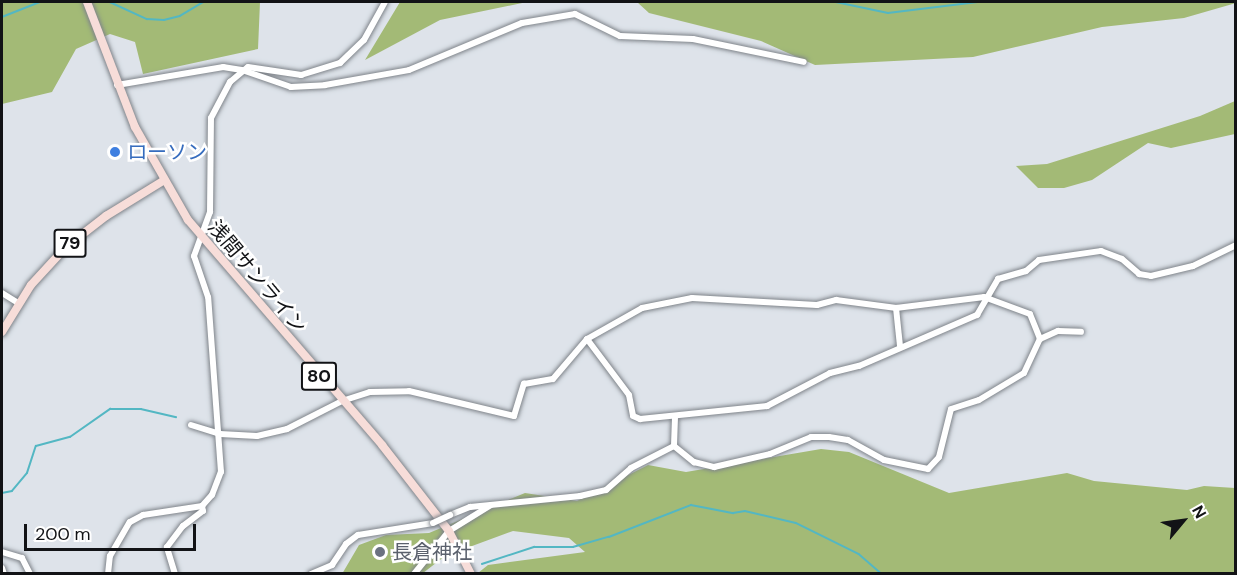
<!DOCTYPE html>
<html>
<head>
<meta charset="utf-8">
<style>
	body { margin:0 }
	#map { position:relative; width:1237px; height:575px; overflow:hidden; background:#dee3ea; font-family:"DM Sans","Noto Sans JP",sans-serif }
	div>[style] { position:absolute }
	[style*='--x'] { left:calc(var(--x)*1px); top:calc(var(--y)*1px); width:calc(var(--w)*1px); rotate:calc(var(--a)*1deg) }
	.forest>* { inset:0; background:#a3ba76 }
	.stream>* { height:1.5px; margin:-0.75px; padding:0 0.75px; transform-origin:0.75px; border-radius:0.75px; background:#53b7c3 }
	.roads { filter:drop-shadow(0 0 2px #7f848a) drop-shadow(0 0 2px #7f848a) }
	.minor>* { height:6px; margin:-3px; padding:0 3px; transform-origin:3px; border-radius:3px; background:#fff }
	.major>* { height:8px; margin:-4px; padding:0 4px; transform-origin:4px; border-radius:4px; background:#f7ddd9 }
	.bridges { filter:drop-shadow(0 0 2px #7f848a) drop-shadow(0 0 2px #7f848a) }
	.minor-bridge>* { height:6px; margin:-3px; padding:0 3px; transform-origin:3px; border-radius:3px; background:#fff }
	.dots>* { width:16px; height:16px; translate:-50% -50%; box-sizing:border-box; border:3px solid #fff; border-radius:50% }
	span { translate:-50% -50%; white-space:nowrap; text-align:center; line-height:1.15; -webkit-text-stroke:5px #fff; paint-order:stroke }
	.shield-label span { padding:2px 4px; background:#fff; border:2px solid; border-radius:4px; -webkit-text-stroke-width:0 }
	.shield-label { font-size:18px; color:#121316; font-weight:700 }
	.shop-label { font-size:20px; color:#366cbe }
	.left { translate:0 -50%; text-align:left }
	.street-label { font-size:20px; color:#121316 }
	.worship-label { font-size:20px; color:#5b616d }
	.frame { position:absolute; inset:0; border:3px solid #121316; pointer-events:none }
	.north { position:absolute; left:1153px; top:491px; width:60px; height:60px; -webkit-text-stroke:4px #fff; paint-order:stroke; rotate:61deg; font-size:16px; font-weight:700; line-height:24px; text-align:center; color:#121316 }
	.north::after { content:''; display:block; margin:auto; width:21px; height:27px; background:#121316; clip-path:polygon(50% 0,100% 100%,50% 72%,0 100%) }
	.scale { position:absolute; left:24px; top:524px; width:172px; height:27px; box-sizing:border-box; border:3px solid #121316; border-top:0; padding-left:8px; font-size:18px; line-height:21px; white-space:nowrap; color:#121316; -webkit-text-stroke:4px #fff; paint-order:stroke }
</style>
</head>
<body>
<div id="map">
	<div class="forest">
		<i style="clip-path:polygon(2px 2px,260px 2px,258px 49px,143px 74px,135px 42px,110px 34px,76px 49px,52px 92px,2px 104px)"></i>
		<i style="clip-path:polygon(400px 2px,527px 2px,440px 20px,365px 60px)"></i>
		<i style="clip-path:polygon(637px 2px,1235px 2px,1236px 3px,1184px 18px,1102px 27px,973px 57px,815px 65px,761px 41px,649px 13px)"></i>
		<i style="clip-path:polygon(1235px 101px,1235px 134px,1171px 148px,1148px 143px,1092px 180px,1064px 188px,1038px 188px,1016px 166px,1047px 164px,1200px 116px)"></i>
		<i style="clip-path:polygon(821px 449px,849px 452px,949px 493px,1067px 473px,1094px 481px,1187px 490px,1204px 486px,1235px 488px,1235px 573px,478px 573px,488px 565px,585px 552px,569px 538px,513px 531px,445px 556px,423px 573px,342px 574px,359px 545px,386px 535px,429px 533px,525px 493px,577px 501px,648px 465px,686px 472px)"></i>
	</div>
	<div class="stream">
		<i style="--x:110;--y:2;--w:41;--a:24.7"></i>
		<i style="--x:147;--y:19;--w:17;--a:3"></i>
		<i style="--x:164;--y:20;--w:16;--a:-14"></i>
		<i style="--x:180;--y:16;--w:27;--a:-31"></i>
		<i style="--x:765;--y:2;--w:71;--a:0"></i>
		<i style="--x:836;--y:2;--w:53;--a:11.9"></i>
		<i style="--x:888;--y:13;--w:90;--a:-7"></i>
		<i style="--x:2;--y:17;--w:41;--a:-21.5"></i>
		<i style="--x:2;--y:493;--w:10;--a:-11"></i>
		<i style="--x:12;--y:491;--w:23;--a:-50"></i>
		<i style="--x:27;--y:473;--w:28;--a:-72"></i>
		<i style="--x:36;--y:446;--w:35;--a:-15"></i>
		<i style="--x:70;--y:437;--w:49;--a:-35"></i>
		<i style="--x:110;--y:409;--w:31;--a:0"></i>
		<i style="--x:141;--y:409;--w:36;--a:13"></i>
		<i style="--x:482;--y:564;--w:55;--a:-18.1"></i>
		<i style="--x:534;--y:547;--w:39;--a:0"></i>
		<i style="--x:573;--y:547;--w:37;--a:-16"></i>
		<i style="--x:609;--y:537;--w:88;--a:-21.3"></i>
		<i style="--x:691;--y:505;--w:43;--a:10.8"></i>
		<i style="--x:733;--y:513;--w:12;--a:-9"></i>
		<i style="--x:745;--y:511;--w:52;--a:13.2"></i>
		<i style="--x:796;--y:523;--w:70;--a:26.2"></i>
		<i style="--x:859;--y:554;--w:30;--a:41"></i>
	</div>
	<div class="roads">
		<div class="minor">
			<i style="--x:117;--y:85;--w:108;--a:-9.6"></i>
			<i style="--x:223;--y:67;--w:19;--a:9"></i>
			<i style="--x:242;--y:70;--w:52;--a:19.1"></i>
			<i style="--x:291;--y:87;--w:34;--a:-3"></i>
			<i style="--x:325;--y:85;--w:85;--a:-10.1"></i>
			<i style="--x:409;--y:70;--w:122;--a:-22.6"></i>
			<i style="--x:522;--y:23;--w:54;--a:-9.6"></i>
			<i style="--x:575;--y:14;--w:50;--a:26.1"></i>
			<i style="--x:620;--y:36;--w:73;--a:2.4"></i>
			<i style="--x:693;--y:39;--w:113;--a:11.7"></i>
			<i style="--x:2;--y:293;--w:19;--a:32"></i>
			<i style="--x:896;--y:308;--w:38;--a:84"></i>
			<i style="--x:587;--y:339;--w:70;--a:53.1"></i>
			<i style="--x:629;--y:395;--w:21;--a:79"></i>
			<i style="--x:633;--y:416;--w:8;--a:23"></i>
			<i style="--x:640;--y:419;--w:128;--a:-5.8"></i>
			<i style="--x:767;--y:406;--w:71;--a:-27.6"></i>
			<i style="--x:830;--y:373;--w:30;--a:-14"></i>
			<i style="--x:859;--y:366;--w:129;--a:-23.4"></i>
			<i style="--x:977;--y:315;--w:42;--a:-59.7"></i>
			<i style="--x:998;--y:279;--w:29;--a:-16"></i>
			<i style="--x:1026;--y:271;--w:17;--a:-40"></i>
			<i style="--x:1039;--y:260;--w:63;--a:-8.3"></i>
			<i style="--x:1101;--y:251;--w:22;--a:21"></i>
			<i style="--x:1122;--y:259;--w:23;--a:41"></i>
			<i style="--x:1139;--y:274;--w:12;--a:9"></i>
			<i style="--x:1151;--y:276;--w:43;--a:-13.4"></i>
			<i style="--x:1193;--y:266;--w:48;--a:-26"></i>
			<i style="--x:675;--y:417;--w:29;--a:92"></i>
			<i style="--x:674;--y:446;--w:26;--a:39"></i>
			<i style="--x:694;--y:462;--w:21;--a:14"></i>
			<i style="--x:714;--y:467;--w:57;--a:-13.1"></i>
			<i style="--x:770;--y:454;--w:44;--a:-22.5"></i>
			<i style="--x:811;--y:437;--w:18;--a:0"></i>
			<i style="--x:829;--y:437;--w:19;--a:9"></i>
			<i style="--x:848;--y:440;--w:41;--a:29.1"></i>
			<i style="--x:884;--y:460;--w:45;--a:11.6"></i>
			<i style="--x:928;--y:469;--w:16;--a:-47"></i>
			<i style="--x:939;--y:457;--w:49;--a:-76"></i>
			<i style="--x:951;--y:409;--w:29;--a:-18"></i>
			<i style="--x:979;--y:400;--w:52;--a:-31"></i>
			<i style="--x:1024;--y:373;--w:38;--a:-65"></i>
			<i style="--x:1040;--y:339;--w:20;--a:-24"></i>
			<i style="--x:1058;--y:331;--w:23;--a:2"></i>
			<i style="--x:191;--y:425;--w:30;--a:17"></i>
			<i style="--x:220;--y:434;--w:37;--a:3"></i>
			<i style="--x:257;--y:436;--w:31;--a:-13"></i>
			<i style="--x:287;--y:429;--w:62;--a:-27"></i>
			<i style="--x:342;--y:401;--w:29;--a:-18"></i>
			<i style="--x:370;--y:392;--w:39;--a:-1"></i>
			<i style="--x:409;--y:391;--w:108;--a:13.4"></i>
			<i style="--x:514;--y:416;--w:34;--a:-73"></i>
			<i style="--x:524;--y:384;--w:29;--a:-10"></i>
			<i style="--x:553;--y:379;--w:52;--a:-49.6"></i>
			<i style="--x:587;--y:339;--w:63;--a:-29.4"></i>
			<i style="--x:642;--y:308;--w:51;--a:-11.3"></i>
			<i style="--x:692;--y:298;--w:125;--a:3.2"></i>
			<i style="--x:817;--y:305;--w:20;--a:-15"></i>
			<i style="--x:836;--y:300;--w:61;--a:7.6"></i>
			<i style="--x:896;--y:308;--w:89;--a:-7.1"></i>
			<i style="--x:984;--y:297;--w:49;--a:20.3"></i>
			<i style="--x:1030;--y:314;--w:27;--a:68"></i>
			<i style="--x:450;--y:515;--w:22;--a:-22"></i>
			<i style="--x:470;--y:507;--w:111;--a:-5.7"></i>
			<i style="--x:580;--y:496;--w:27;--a:-13"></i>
			<i style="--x:606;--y:490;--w:33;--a:-41"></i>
			<i style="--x:631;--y:468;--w:48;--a:-27.1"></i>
			<i style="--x:2;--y:552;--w:21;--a:17"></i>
			<i style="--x:22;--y:558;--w:18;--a:63"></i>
			<i style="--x:2;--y:568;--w:6;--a:72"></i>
			<i style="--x:108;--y:574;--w:18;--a:-84"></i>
			<i style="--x:110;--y:556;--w:39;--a:-60"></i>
			<i style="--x:130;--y:522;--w:15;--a:-28"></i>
			<i style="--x:143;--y:515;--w:60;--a:-8.7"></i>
			<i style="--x:202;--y:506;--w:15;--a:-48"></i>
			<i style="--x:212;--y:495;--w:25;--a:-69"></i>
			<i style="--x:221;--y:472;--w:175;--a:-94.2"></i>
			<i style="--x:208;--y:297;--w:43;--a:-108.9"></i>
			<i style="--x:194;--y:256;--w:47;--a:-70"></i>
			<i style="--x:210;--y:212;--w:94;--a:-89.4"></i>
			<i style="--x:211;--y:118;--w:41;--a:-62.2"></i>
			<i style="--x:230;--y:82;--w:23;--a:-40"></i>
			<i style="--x:248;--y:67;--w:54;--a:8.6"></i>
			<i style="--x:301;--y:75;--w:41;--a:-17.1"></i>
			<i style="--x:340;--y:63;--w:33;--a:-44"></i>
			<i style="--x:364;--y:40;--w:43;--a:-61.1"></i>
			<i style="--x:175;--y:574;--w:28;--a:-107"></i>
			<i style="--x:167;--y:547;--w:26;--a:-53"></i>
			<i style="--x:183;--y:526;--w:25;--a:-37"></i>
			<i style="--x:203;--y:511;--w:5;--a:-101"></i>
			<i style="--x:311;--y:574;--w:23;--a:-23"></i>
			<i style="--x:332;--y:565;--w:25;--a:-56"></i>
			<i style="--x:346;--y:544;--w:15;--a:-37"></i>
			<i style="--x:358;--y:535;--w:76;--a:-9.1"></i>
			<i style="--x:414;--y:574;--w:55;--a:-50.9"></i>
			<i style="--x:449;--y:531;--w:49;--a:-31.8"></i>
		</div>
		<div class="major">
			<i style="--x:87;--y:2;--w:134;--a:69"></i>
			<i style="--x:135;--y:127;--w:107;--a:60.3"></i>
			<i style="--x:188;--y:220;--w:297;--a:49.2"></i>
			<i style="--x:382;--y:445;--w:109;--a:52.1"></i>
			<i style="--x:449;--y:531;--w:48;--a:62.9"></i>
			<i style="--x:2;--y:332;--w:55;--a:-58.3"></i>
			<i style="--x:31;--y:285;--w:52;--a:-47.4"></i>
			<i style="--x:66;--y:247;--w:51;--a:-37.8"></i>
			<i style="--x:106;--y:216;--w:67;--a:-31.6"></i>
		</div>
	</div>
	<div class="bridges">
		<div class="minor-bridge">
			<i style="--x:433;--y:523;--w:19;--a:-25"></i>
		</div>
	</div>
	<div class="dots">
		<i style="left:115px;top:152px;background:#3f7fe0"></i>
		<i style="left:380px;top:552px;background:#6b7280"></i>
	</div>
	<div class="shield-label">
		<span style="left:70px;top:243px">79</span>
		<span style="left:319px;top:376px">80</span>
	</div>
	<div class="shop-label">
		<span class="left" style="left:127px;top:152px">ローソン</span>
	</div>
	<div class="street-label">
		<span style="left:257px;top:277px;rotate:50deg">浅間サンライン</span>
	</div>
	<div class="worship-label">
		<span class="left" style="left:392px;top:552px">長倉神社</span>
	</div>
	<div class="frame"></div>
	<div class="north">N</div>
	<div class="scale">200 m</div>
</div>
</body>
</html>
